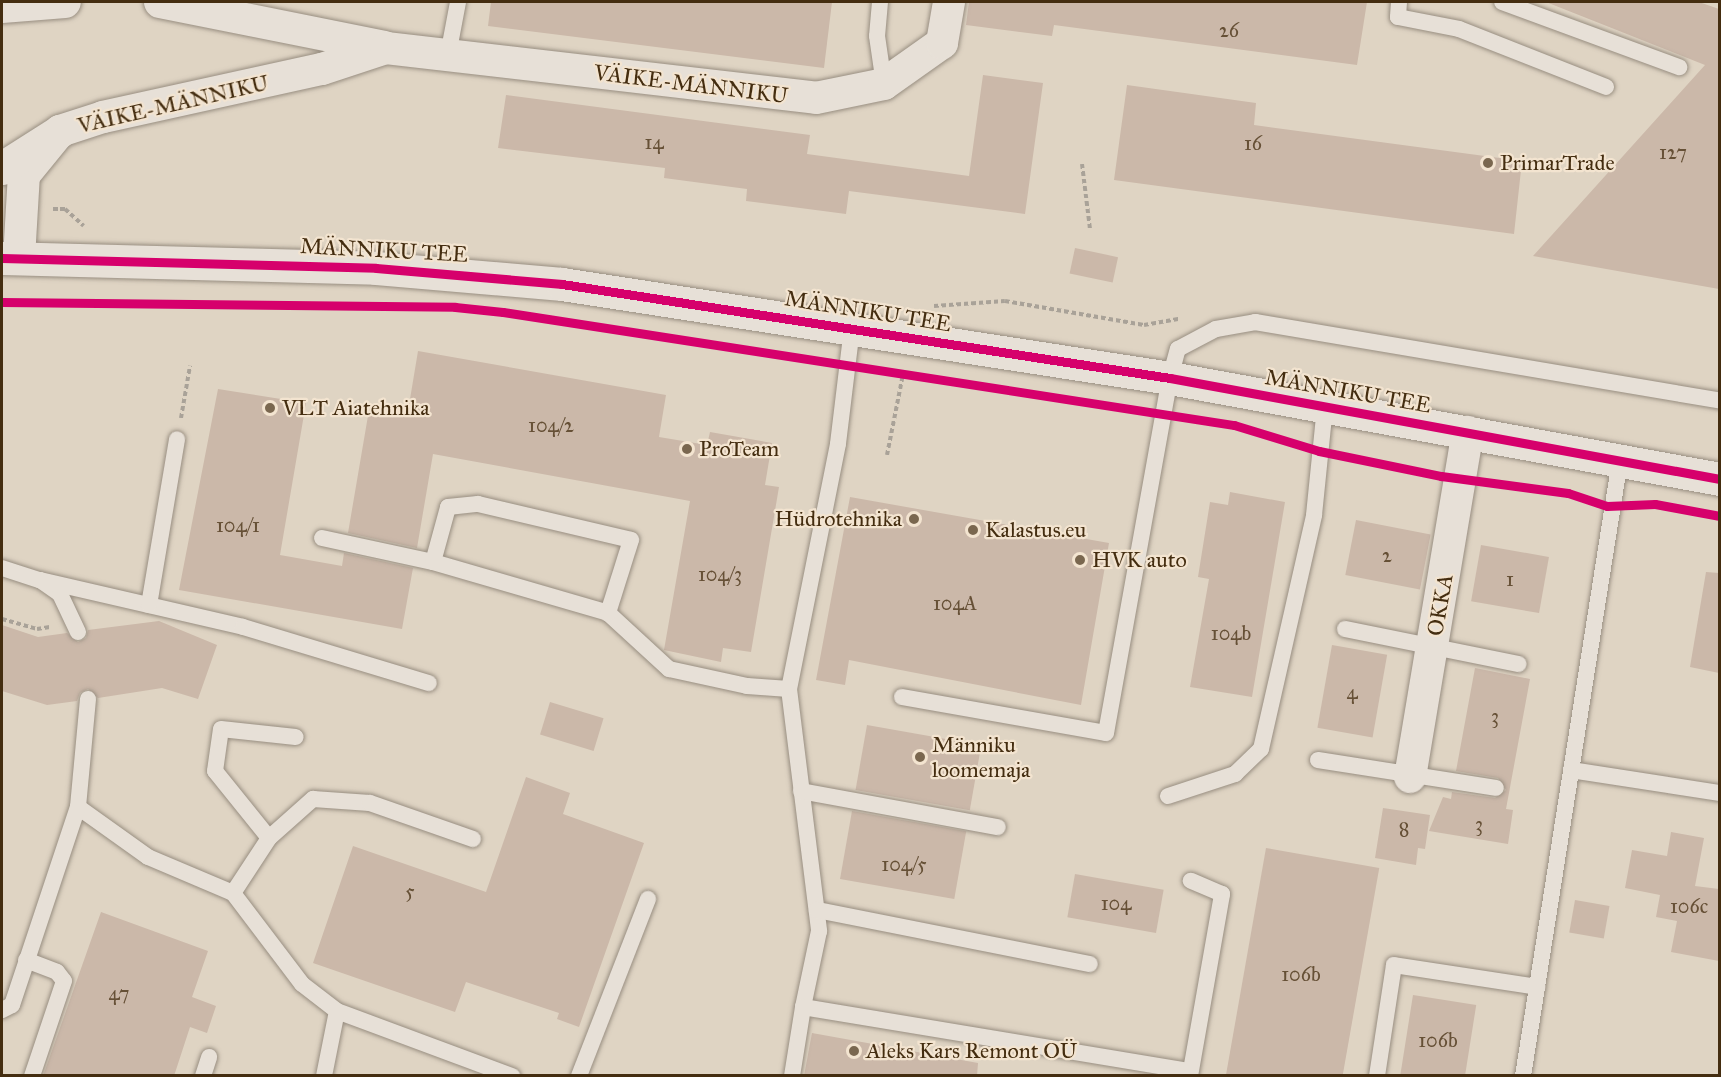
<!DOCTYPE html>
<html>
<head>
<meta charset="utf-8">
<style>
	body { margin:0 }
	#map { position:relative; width:1721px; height:1077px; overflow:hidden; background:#dfd4c3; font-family:"IM FELL Great Primer",serif }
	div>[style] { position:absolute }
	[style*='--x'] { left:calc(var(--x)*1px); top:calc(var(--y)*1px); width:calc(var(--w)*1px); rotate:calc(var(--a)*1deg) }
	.building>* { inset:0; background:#cbb8a9; transform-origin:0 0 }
	.path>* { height:4px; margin-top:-2px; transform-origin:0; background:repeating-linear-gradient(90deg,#a9a298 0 4.5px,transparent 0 7.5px) }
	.roads { filter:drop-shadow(0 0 2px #988e81) drop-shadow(0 0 2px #988e81) }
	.service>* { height:16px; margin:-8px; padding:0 8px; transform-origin:8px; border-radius:8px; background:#e7e0d7 }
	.minor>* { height:32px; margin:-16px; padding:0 16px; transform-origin:16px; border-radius:16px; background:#e7e0d7 }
	.tertiary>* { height:33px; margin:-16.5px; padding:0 16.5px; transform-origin:16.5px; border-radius:16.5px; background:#e7e0d7 }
	.cycleway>* { height:9px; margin:-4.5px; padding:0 4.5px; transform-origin:4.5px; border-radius:4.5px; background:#d6006c }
	.dots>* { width:16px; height:16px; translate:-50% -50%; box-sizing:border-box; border:3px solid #f3e4d0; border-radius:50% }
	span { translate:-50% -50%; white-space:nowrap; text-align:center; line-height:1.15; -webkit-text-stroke:4.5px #f3e4d0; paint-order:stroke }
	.number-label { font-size:20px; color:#665036 }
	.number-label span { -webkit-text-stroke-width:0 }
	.street-label { font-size:22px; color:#442d10 }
	.poi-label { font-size:22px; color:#442d10 }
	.left { translate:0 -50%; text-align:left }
	.right { translate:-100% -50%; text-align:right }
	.frame { position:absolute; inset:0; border:3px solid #442d10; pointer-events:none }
</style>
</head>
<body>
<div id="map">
	<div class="building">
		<i style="clip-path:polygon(491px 2px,832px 2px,824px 68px,488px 26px)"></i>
		<i style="clip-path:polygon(969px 2px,1367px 2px,1357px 65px,1054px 25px,1052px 36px,966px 25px)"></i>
		<i style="clip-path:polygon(1546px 2px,1699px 2px,1719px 9px,1719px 289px,1533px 256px,1705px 65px)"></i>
		<i style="clip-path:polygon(983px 75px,1043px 83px,1025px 214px,849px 191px,846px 214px,746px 201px,747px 189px,664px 178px,665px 168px,498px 148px,506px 95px,810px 135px,807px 154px,969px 176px)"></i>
		<i style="clip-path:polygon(1127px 85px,1256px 103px,1254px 125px,1522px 161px,1514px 234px,1114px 180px)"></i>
		<i style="left:1075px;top:248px;width:44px;height:26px;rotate:12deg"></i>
		<i style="clip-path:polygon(418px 351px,666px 395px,659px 437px,707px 445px,710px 432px,772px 443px,765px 485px,779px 487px,751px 652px,723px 648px,721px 662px,664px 650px,690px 501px,433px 454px,417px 548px,348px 533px,370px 404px,408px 411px)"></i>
		<i style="clip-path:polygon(218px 389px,306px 403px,280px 555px,342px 566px,344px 553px,413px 568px,402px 629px,179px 590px)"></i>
		<i style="clip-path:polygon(1230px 492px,1285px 502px,1252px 697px,1190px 687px,1209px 579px,1198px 577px,1210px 502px,1228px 505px)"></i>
		<i style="clip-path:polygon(850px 497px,1109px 543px,1081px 705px,849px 660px,845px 685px,816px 680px)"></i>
		<i style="left:1356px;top:520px;width:76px;height:56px;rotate:11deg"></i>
		<i style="left:1481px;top:545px;width:69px;height:57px;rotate:10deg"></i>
		<i style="clip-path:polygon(1706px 572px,1719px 573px,1719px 673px,1690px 667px)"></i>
		<i style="clip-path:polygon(159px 621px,217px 645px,198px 699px,162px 688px,98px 698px,88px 689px,80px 693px,77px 701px,47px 705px,2px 691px,2px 625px,38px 637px,67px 633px,78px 642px,86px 638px,88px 630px)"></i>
		<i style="left:1332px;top:645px;width:56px;height:84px;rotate:10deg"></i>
		<i style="clip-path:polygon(1475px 668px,1530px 679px,1506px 809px,1513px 810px,1508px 844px,1429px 831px,1443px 797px,1451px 799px,1452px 792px,1495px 798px,1506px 790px,1498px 778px,1456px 771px)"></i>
		<i style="left:550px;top:702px;width:56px;height:34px;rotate:17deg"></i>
		<i style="left:867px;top:725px;width:116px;height:66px;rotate:10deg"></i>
		<i style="clip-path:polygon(526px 777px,570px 793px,563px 814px,644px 843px,579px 1027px,557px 1019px,559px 1013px,466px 982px,455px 1012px,313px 963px,353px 846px,486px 892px)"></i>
		<i style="clip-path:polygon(1383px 808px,1430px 815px,1425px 849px,1418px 848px,1416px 865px,1375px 858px)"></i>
		<i style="left:852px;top:811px;width:116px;height:69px;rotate:10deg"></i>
		<i style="clip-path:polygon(1671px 832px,1704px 838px,1695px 886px,1719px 889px,1719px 961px,1671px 952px,1677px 921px,1656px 917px,1660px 895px,1625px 888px,1632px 850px,1667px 856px)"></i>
		<i style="left:1266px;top:848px;width:115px;height:232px;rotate:10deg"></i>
		<i style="left:1075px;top:874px;width:90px;height:44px;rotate:10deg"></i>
		<i style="left:1575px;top:900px;width:35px;height:33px;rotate:10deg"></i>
		<i style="clip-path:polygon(101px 912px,208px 951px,192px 997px,216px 1006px,207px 1033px,190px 1027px,174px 1076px,43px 1076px)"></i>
		<i style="left:1413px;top:995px;width:64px;height:82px;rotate:9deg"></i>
		<i style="clip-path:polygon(812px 1033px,978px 1063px,977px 1076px,804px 1076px)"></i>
	</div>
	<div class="path">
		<i style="--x:1082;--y:164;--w:65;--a:83"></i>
		<i style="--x:53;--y:209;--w:12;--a:0"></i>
		<i style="--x:65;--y:209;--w:25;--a:42"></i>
		<i style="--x:934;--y:306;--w:71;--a:-4"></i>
		<i style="--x:1005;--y:301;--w:141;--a:9.8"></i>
		<i style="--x:1144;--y:325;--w:36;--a:-10"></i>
		<i style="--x:181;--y:418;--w:53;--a:-80.2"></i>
		<i style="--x:887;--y:455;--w:83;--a:-78.8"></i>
		<i style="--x:2;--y:619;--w:36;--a:16"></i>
		<i style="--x:37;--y:629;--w:13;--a:-9"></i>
	</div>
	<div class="roads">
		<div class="service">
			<i style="--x:880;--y:2;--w:34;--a:95"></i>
			<i style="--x:877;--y:36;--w:49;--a:81.7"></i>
			<i style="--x:1399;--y:2;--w:15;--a:94"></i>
			<i style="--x:1398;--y:17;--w:62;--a:11.1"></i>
			<i style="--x:1459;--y:29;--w:158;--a:21.5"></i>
			<i style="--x:1502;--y:2;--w:189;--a:20.2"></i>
			<i style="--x:448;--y:55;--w:54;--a:-79.3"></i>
			<i style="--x:852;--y:328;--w:117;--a:96.9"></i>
			<i style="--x:838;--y:444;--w:250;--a:101.3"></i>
			<i style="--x:789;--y:689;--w:244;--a:82.9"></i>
			<i style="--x:819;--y:931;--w:78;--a:101.9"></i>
			<i style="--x:803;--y:1007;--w:392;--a:9.4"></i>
			<i style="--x:322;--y:538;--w:114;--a:12.2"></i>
			<i style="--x:433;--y:562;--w:182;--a:16.2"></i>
			<i style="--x:608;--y:613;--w:83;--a:42.6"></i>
			<i style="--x:669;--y:669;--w:80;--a:12.3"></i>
			<i style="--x:747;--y:686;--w:42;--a:4.1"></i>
			<i style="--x:433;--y:562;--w:57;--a:-74.7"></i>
			<i style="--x:448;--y:507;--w:30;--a:-6"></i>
			<i style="--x:478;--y:504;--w:157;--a:13.2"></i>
			<i style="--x:631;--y:540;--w:77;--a:107.5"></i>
			<i style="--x:2;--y:568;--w:40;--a:18"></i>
			<i style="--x:40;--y:580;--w:24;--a:35"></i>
			<i style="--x:60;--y:594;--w:42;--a:64.7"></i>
			<i style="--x:40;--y:580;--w:208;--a:13"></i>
			<i style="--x:243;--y:627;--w:194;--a:16.8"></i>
			<i style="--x:149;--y:605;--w:168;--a:-80.4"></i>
			<i style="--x:1345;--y:629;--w:177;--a:11.4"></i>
			<i style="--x:902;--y:697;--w:207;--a:10"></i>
			<i style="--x:1106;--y:733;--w:361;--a:-79.8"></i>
			<i style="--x:1170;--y:378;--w:30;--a:-75"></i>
			<i style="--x:1178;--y:349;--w:43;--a:-27.8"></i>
			<i style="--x:1216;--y:329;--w:40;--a:-10"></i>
			<i style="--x:1255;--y:322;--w:472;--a:9.6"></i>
			<i style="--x:88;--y:699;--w:108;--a:95.3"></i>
			<i style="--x:78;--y:807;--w:86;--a:35.5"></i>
			<i style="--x:148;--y:857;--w:92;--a:23"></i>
			<i style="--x:233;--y:893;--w:114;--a:52.8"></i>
			<i style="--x:302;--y:984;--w:44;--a:37.6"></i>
			<i style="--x:337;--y:1011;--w:187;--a:20.4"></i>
			<i style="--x:1318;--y:760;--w:180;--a:8.9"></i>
			<i style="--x:1571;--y:770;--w:151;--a:8.8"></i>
			<i style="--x:801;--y:791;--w:200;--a:10.4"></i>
			<i style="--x:1168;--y:796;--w:71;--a:-18.2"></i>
			<i style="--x:1235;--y:774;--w:36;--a:-44"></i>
			<i style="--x:1261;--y:749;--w:240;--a:-77.2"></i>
			<i style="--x:1314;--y:515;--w:109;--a:-84.2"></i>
			<i style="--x:269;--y:838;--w:86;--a:-128.9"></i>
			<i style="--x:215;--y:771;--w:42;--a:-81.9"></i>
			<i style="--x:221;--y:729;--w:75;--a:6.1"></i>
			<i style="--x:233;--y:893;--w:66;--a:-56.8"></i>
			<i style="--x:269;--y:838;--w:59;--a:-41.6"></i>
			<i style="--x:313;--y:799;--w:57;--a:4"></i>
			<i style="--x:370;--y:803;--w:109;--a:19.3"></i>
			<i style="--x:817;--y:910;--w:278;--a:11.2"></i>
			<i style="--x:26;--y:960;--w:33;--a:21"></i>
			<i style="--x:57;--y:972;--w:11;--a:52"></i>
			<i style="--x:64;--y:981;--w:100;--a:108.6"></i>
			<i style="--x:2;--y:1010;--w:11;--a:-27"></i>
			<i style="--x:12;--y:1005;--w:209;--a:-71.6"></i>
			<i style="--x:203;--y:1076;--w:20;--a:-72"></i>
			<i style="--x:324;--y:1076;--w:66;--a:-78.7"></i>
			<i style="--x:579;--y:1076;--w:190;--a:-68.7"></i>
			<i style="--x:792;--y:1076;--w:70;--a:-80.9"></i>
			<i style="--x:1190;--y:1076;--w:185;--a:-80"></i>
			<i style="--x:1222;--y:894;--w:34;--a:-157"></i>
			<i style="--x:1377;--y:1076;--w:112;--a:-81.3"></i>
			<i style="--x:1394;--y:965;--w:145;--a:8.7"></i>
			<i style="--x:1523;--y:1076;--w:624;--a:-81.05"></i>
		</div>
		<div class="minor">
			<i style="--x:160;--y:2;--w:229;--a:11.3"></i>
			<i style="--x:2;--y:7;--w:63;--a:-4.5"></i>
			<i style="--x:19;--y:258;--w:83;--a:-86.6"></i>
			<i style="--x:24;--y:175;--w:57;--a:-50.7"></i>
			<i style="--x:60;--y:131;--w:45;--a:-18"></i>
			<i style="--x:103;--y:117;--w:224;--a:-12.4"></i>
			<i style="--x:322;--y:69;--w:67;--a:-18.2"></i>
			<i style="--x:386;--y:48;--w:433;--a:6.6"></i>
			<i style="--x:816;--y:98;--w:69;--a:-11.6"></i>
			<i style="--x:884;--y:84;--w:71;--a:-35.3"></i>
			<i style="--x:942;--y:43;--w:42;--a:-80.3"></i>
			<i style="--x:1410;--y:777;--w:350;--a:-80.5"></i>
		</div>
		<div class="tertiary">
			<i style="--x:2;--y:168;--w:69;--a:-32.5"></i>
			<i style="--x:2;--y:258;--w:374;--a:1.5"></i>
			<i style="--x:376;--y:268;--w:187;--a:4.9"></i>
			<i style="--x:562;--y:284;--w:615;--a:8.79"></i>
			<i style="--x:1170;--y:378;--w:559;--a:10.41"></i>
		</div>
	</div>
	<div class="cycleway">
		<i style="--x:2;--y:258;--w:374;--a:1.5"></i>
		<i style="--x:376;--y:268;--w:187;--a:4.9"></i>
		<i style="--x:562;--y:284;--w:615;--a:8.79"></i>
		<i style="--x:1170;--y:378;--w:559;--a:10.41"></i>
		<i style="--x:2;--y:302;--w:453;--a:0.6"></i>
		<i style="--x:455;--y:307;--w:48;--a:5.9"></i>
		<i style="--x:503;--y:312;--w:740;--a:8.79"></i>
		<i style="--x:1234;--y:425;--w:89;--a:17"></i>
		<i style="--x:1319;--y:451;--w:125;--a:11.6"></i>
		<i style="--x:1441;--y:476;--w:128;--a:7.6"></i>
		<i style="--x:1568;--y:493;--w:41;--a:18.4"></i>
		<i style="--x:1607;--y:506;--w:48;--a:-2.4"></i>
		<i style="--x:1655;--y:504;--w:66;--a:10.5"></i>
	</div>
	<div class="dots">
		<i style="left:1488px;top:163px;background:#7a674f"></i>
		<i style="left:270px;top:408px;background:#7a674f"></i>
		<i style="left:687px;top:449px;background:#7a674f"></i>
		<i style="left:914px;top:519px;background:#7a674f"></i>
		<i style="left:973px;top:530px;background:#7a674f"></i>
		<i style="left:1080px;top:560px;background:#7a674f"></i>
		<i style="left:920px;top:757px;background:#7a674f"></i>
		<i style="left:854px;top:1051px;background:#7a674f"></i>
	</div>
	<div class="number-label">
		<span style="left:1229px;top:30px">26</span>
		<span style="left:654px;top:142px">14</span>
		<span style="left:1253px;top:143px">16</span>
		<span style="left:1673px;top:152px">127</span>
		<span style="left:551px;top:425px">104/2</span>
		<span style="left:238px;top:525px">104/1</span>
		<span style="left:1387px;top:555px">2</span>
		<span style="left:720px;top:574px">104/3</span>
		<span style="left:1510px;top:579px">1</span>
		<span style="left:955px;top:603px">104A</span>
		<span style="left:1231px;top:633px">104b</span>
		<span style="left:1352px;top:692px">4</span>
		<span style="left:1495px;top:716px">3</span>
		<span style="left:1479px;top:824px">3</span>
		<span style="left:1404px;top:829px">8</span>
		<span style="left:904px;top:864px">104/5</span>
		<span style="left:410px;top:891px">5</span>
		<span style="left:1116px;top:903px">104</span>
		<span style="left:1689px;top:906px">106c</span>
		<span style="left:1301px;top:974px">106b</span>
		<span style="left:119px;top:993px">47</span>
		<span style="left:1438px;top:1040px">106b</span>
	</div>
	<div class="street-label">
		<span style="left:691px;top:84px;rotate:7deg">VÄIKE-MÄNNIKU</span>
		<span style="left:173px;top:104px;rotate:-13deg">VÄIKE-MÄNNIKU</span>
		<span style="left:384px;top:250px;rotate:3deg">MÄNNIKU TEE</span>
		<span style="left:868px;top:311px;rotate:9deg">MÄNNIKU TEE</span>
		<span style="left:1348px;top:391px;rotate:10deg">MÄNNIKU TEE</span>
		<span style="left:1440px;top:605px;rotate:-80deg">OKKA</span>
	</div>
	<div class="poi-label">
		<span class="left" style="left:1500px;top:163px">PrimarTrade</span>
		<span class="left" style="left:282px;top:408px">VLT Aiatehnika</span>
		<span class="left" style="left:699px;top:449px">ProTeam</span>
		<span class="right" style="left:902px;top:519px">Hüdrotehnika</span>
		<span class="left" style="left:985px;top:530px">Kalastus.eu</span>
		<span class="left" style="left:1092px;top:560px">HVK auto</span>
		<span class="left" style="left:932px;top:757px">Männiku<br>loomemaja</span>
		<span class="left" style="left:866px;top:1051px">Aleks Kars Remont OÜ</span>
	</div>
	<div class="frame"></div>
</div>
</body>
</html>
